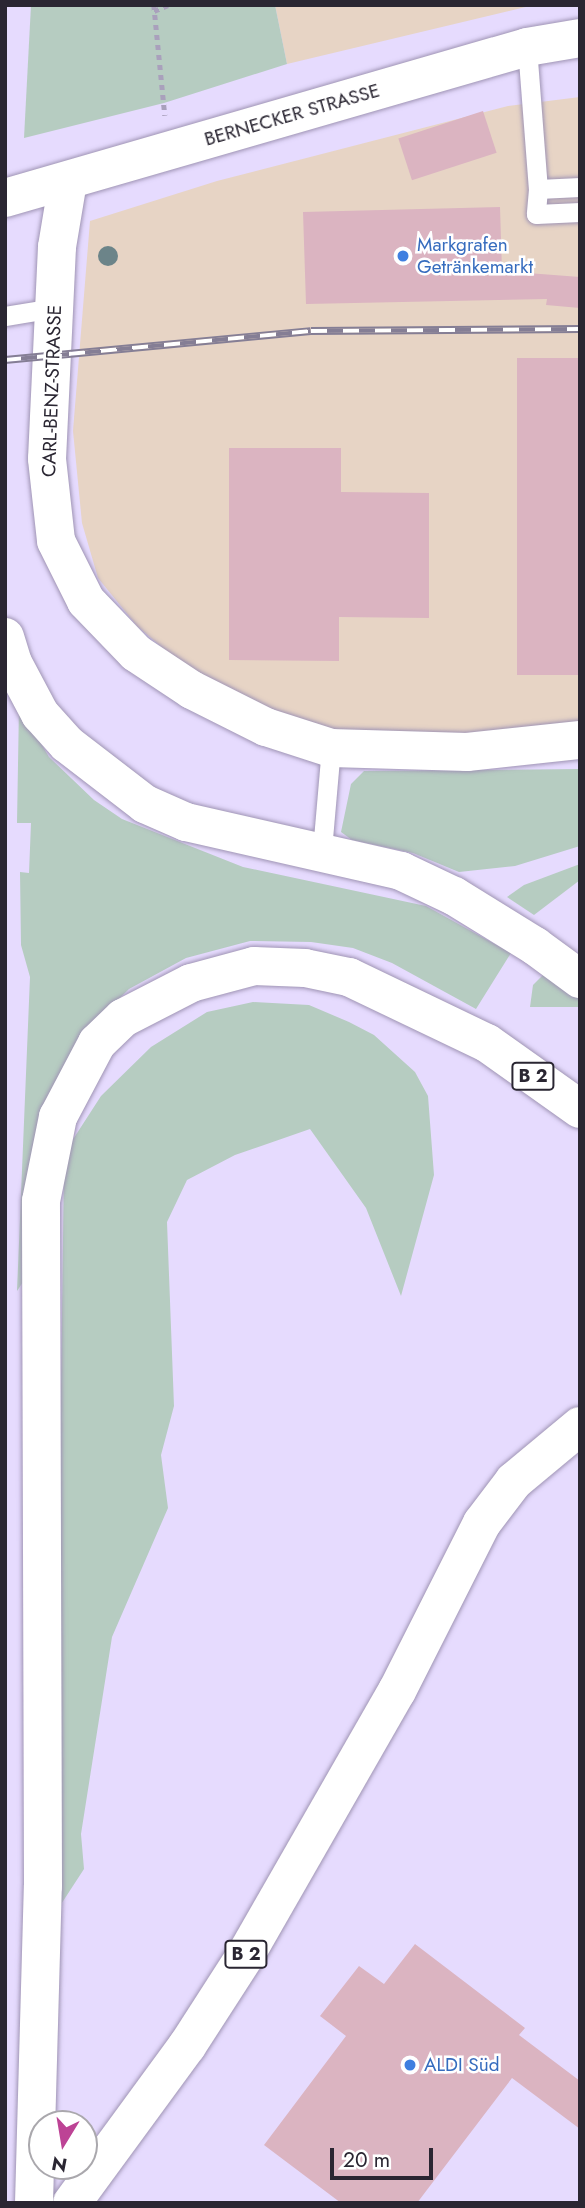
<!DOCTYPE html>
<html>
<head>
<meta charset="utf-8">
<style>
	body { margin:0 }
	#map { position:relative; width:585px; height:2208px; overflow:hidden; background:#e6dbfe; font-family:Jost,sans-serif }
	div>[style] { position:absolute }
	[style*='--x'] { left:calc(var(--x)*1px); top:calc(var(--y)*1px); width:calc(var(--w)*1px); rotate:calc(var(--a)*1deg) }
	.commercial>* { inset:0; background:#e7d4c5 }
	.green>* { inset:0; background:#b6ccc1 }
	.building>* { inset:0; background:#dbb4c1; transform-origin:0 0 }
	.path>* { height:4.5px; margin-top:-2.25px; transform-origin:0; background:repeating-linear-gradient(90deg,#a9a0bc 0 5px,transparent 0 10px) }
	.roads { filter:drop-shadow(0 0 2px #9f94b4) drop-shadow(0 0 2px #9f94b4) }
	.service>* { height:19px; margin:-9.5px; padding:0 9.5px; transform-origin:9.5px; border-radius:9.5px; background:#fff }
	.minor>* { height:38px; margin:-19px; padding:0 19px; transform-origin:19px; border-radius:19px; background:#fff }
	.tertiary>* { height:38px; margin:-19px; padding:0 19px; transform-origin:19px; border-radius:19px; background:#fff }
	.primary>* { height:38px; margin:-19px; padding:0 19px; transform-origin:19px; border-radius:19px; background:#fff }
	.motorway>* { height:38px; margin:-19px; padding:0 19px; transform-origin:19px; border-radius:19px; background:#fff }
	.rail>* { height:8px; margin-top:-4px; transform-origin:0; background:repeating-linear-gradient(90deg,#fff 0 16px,#857e95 0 32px); box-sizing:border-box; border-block:2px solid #857e95 }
	.trees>* { width:20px; height:20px; margin:-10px; border-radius:50%; background:#6c8489 }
	.dots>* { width:19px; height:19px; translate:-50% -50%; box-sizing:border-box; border:4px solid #fff; border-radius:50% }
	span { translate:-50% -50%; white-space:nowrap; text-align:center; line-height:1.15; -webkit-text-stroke:5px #fff; paint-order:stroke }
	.shield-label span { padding:2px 5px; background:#fff; border:2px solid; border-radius:5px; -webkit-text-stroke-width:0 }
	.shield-label { font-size:18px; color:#2a2632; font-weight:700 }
	.street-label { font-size:19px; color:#2a2632 }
	.shop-label { font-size:19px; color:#366cbe }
	.left { translate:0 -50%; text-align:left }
	.frame { position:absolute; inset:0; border:7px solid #2a2632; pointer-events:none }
	.north { position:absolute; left:28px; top:2110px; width:70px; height:70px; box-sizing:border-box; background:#fff; border:2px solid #aaa8ad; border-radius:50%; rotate:191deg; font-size:19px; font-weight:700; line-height:28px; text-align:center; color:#2a2632 }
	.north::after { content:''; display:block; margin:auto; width:24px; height:32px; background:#bd4395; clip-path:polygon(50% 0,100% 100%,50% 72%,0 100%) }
	.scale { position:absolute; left:330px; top:2148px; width:103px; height:32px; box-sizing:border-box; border:4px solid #2a2632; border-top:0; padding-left:9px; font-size:21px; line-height:24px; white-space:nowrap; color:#2a2632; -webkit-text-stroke:5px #fff; paint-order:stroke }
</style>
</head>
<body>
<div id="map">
	<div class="commercial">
		<i style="clip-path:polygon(275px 5px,534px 5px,287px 64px)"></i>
		<i style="clip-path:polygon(580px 97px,580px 755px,343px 735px,266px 710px,192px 673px,137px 626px,98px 578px,82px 523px,73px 431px,90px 221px,217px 181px,508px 106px)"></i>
	</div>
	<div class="green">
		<i style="clip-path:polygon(31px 5px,275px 5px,287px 64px,164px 103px,24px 138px)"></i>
		<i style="clip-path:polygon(19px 706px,49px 757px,94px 800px,122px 819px,243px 867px,426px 906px,511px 953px,476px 1009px,392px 963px,353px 948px,311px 942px,250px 941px,186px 958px,129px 989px,92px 1025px,23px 1282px,17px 1291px,30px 977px,21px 945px,20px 872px,29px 873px,31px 823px,17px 823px)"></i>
		<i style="clip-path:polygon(580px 769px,580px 846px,515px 866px,459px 872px,413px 853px,352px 840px,341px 832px,351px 784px,364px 771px)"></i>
		<i style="clip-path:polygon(580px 864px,580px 880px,534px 915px,507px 897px,524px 885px)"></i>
		<i style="clip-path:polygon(545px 973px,580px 996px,580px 1007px,530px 1007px,533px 985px)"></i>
		<i style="clip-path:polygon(253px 1002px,309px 1005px,349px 1022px,374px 1035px,415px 1072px,428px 1096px,434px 1175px,401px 1296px,366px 1208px,310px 1129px,235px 1155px,187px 1180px,167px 1222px,174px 1406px,161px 1455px,168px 1508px,112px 1637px,81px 1834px,84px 1869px,54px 1915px,64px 1165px,70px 1144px,101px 1096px,151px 1047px,207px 1012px)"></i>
	</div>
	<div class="building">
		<i style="left:483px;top:111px;width:44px;height:89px;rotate:72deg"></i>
		<i style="clip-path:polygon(500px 207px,502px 271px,580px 277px,580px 308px,546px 305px,547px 299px,306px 304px,303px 212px)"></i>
		<i style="left:517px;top:358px;width:63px;height:317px"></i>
		<i style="clip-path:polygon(229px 448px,341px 448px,341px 492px,429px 493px,429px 618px,339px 617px,339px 661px,229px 660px)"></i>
		<i style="clip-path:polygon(415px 1944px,525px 2028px,519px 2035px,580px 2081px,580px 2129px,512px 2078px,417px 2203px,341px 2203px,264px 2145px,346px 2036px,320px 2016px,359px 1966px,384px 1984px)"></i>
	</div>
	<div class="path">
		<i style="--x:154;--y:5;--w:111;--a:84.3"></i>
		<i style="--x:154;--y:11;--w:15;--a:-23"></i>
	</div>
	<div class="roads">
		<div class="service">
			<i style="--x:527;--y:47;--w:142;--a:85.6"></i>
			<i style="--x:538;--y:189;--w:25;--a:95"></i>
			<i style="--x:536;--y:214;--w:44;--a:-2.6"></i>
			<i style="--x:538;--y:189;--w:42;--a:-2.7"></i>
			<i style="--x:5;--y:316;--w:50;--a:-9.3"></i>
			<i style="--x:322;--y:850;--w:102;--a:-85"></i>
		</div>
		<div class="minor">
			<i style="--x:68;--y:181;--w:67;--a:99.5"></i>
			<i style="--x:57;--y:247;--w:212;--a:92.7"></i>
			<i style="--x:47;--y:459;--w:82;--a:83.7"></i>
			<i style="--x:56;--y:541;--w:67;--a:63.4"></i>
			<i style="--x:86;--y:601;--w:72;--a:46.1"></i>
			<i style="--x:136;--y:653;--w:67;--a:33.5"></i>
			<i style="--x:192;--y:690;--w:83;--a:26.6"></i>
			<i style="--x:266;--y:727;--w:68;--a:17.9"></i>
			<i style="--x:331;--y:748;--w:136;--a:1.7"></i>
			<i style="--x:467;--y:752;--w:114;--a:-6.1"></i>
		</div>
		<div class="tertiary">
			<i style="--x:5;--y:198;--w:543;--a:-16.13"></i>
			<i style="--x:527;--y:47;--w:54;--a:-9.6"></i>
		</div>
		<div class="primary">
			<i style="--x:535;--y:946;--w:56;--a:36.3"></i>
			<i style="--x:487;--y:1043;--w:114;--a:35.4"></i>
			<i style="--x:72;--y:2203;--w:195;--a:-53.8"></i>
			<i style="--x:187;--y:2046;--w:107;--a:-57.2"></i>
			<i style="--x:245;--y:1956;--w:305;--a:-60.2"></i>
			<i style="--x:397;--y:1691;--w:188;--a:-63.2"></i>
			<i style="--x:482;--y:1523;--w:53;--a:-52.7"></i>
			<i style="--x:514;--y:1481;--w:86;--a:-39.8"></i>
		</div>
		<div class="motorway">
			<i style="--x:5;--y:637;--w:27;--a:73"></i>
			<i style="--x:13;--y:663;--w:58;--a:62.1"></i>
			<i style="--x:40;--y:714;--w:40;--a:48"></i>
			<i style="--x:67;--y:744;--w:98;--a:37.6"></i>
			<i style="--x:145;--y:804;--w:45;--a:23.7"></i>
			<i style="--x:186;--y:822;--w:221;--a:12.8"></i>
			<i style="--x:401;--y:871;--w:59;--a:25.3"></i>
			<i style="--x:454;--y:896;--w:95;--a:31.7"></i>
			<i style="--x:34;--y:2203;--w:317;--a:-88.4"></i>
			<i style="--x:43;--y:1886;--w:685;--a:-90.17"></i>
			<i style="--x:41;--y:1201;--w:86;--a:-78.6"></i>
			<i style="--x:58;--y:1117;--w:84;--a:-62.2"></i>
			<i style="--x:97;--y:1043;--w:36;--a:-44"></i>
			<i style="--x:123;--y:1018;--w:76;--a:-27.2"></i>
			<i style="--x:191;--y:983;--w:65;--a:-15.1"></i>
			<i style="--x:254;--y:966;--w:51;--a:2.2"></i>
			<i style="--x:305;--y:968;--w:45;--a:11.6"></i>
			<i style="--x:349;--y:977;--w:153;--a:25.6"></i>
		</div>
	</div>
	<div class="rail">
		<i style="--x:5;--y:360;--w:307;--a:-5.4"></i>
		<i style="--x:311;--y:331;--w:269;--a:-0.4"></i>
	</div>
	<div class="trees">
		<i style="left:108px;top:256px"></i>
	</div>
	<div class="dots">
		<i style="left:403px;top:256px;background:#3f7fe0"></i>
		<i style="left:410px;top:2065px;background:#3f7fe0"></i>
	</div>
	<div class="shield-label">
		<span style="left:533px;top:1076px">B 2</span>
		<span style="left:246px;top:1954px">B 2</span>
	</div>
	<div class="street-label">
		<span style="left:292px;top:115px;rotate:-16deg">BERNECKER STRASSE</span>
		<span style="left:52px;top:391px;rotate:-88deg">CARL-BENZ-STRASSE</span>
	</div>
	<div class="shop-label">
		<span class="left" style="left:417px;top:256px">Markgrafen<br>Getränkemarkt</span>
		<span class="left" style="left:424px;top:2065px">ALDI Süd</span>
	</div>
	<div class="frame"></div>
	<div class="north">N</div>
	<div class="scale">20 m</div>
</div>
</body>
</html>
